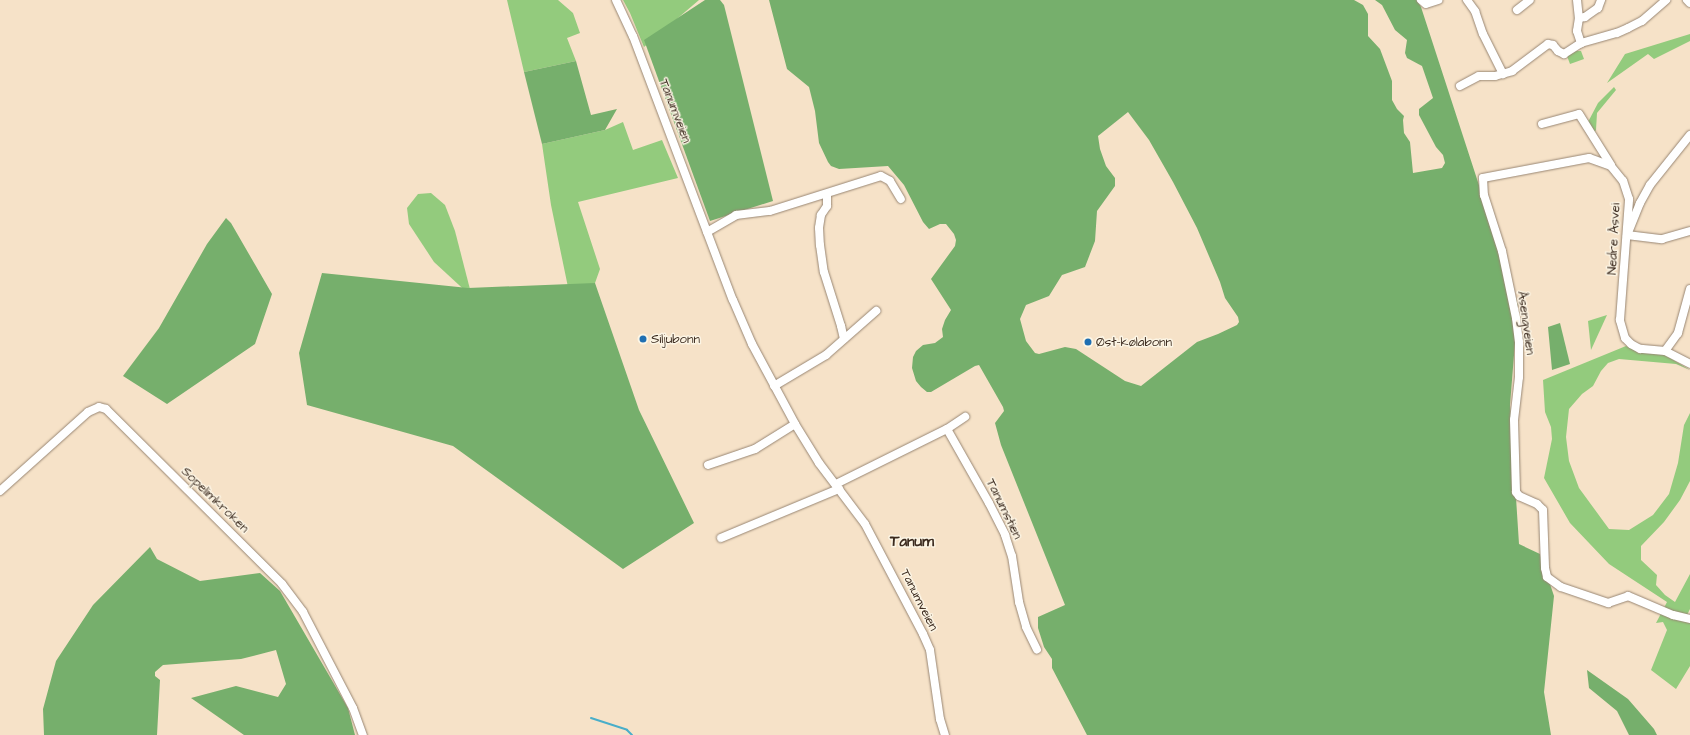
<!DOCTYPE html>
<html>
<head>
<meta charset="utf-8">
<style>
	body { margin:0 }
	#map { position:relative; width:1690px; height:735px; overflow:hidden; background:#f6e2c8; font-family:"Architects Daughter",sans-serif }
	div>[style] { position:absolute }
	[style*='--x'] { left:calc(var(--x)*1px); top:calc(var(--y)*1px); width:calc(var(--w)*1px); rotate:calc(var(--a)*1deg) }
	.green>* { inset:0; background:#93cb7d }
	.forest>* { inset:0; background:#76af6c }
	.stream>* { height:2px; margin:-1px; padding:0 1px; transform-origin:1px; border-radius:1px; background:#49aec9 }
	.roads { filter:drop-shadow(0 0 1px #988673) drop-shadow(0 0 1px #988673) }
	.minor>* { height:8px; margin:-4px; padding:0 4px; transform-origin:4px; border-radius:4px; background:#fff }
	.dots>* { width:11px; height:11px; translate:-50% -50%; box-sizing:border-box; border:2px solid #fcf5e5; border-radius:50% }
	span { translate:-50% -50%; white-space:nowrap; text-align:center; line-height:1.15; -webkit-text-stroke:3px #fcf5e5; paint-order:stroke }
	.street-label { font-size:13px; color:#3b2a1e }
	.poi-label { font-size:13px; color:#3b2a1e }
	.left { translate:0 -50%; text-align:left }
	.quarter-label { font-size:15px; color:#3b2a1e; font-weight:700 }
</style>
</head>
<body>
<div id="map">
	<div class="green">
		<i style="clip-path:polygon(507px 0,558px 0,573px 13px,580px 33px,567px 38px,576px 61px,524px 72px)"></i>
		<i style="clip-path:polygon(623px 0,699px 0,644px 47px,630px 13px)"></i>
		<i style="clip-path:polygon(1690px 34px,1690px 41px,1654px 59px,1648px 54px,1607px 83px,1625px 54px)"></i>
		<i style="clip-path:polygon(1576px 51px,1581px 51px,1584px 59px,1570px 64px,1567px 56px)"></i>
		<i style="clip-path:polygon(1614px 87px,1616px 90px,1597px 113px,1596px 130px,1594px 133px,1588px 122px,1598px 103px)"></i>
		<i style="clip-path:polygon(623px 122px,633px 150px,662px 140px,678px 178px,578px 202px,600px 269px,595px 283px,569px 292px,551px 205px,542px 144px,605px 130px)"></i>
		<i style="clip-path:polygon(431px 193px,445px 205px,455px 231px,472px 297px,434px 262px,409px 224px,407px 208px,418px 194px)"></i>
		<i style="clip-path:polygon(1607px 315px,1591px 350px,1588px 321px)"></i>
		<i style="clip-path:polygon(1626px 346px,1634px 350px,1665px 355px,1690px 370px,1676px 364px,1619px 359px,1608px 363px,1601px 371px,1593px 386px,1582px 394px,1569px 409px,1566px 437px,1569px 461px,1579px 488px,1609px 529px,1629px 530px,1653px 515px,1669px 494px,1678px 463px,1684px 425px,1690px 413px,1690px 481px,1680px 500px,1664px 522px,1641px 546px,1641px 560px,1657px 575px,1656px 585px,1665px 595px,1675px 602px,1690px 574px,1690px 609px,1687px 615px,1690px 616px,1690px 666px,1676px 689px,1651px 670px,1667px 630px,1663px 622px,1656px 623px,1667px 602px,1609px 564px,1570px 523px,1544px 478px,1552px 439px,1551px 427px,1545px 412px,1543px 380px)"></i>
	</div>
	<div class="forest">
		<i style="clip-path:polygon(705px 0,720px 0,724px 5px,773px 201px,710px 221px,644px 40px)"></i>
		<i style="clip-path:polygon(evenodd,769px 0,1354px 0,1363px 5px,1368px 14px,1368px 36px,1380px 49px,1392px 81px,1392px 100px,1397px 109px,1404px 116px,1403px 120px,1404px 133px,1410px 142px,1413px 173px,1442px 168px,1445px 163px,1443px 155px,1436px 147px,1419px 115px,1419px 109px,1433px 98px,1422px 66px,1407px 58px,1405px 53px,1407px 40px,1395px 30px,1382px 5px,1375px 0,1417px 0,1421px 7px,1518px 305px,1510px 405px,1519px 544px,1540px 554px,1554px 596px,1544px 692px,1551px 735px,1087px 735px,1052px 668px,1052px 659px,1044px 647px,1038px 628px,1038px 617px,1065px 605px,1001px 445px,995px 423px,1004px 411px,1003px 407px,979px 365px,975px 366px,931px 392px,927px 392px,921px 387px,916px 381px,912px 368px,913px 357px,916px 351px,923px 345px,935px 343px,943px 337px,942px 329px,945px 320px,951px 310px,931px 279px,955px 246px,956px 240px,954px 234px,946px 224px,940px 224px,929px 229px,923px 222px,904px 185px,888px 166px,839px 169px,831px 166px,828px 162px,819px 143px,815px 111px,809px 87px,787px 69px,769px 0,1128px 112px,1149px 140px,1173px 182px,1197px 228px,1220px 282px,1225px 298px,1238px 317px,1239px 322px,1237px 325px,1218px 334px,1197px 342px,1141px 386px,1125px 381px,1076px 349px,1065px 347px,1039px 354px,1035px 353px,1026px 341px,1020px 319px,1026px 305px,1049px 296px,1062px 275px,1085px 267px,1095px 241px,1097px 211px,1115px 186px,1115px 178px,1106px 166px,1100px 149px,1098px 136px,1128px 112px)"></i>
		<i style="clip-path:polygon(576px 61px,591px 115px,617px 109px,605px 130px,542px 144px,524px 72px)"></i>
		<i style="clip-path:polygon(226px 218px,231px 223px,272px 294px,255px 344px,167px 404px,123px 376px,159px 328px,207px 244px)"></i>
		<i style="clip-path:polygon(322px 273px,468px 288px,595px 283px,639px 410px,694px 523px,623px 569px,453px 446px,307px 405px,299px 353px)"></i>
		<i style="clip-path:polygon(1560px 323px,1570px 364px,1552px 370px,1548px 327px)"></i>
		<i style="clip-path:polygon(150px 547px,157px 559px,200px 581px,260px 573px,280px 591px,348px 708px,355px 735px,244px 735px,191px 698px,236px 686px,278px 697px,286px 684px,276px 650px,241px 659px,163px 665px,155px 672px,155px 676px,160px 680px,157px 735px,44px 735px,43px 709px,56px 661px,93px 605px)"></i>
		<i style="clip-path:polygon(1587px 670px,1628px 699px,1654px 729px,1657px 735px,1629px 735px,1617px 711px,1589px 688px)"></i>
	</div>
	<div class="stream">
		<i style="--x:591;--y:718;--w:38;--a:18"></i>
		<i style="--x:627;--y:730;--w:7;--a:45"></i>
	</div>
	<div class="roads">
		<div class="minor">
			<i style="--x:616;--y:0;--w:40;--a:65"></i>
			<i style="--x:633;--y:36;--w:282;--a:69.3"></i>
			<i style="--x:733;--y:300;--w:48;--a:66.6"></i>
			<i style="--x:752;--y:344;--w:91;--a:61.7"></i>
			<i style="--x:795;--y:424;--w:46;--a:58.4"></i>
			<i style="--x:819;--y:463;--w:76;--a:53"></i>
			<i style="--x:865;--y:524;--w:124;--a:62.2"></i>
			<i style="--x:923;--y:634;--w:17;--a:66"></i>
			<i style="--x:930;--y:650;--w:70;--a:81.8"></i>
			<i style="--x:940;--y:719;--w:17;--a:73"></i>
			<i style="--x:1421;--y:0;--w:6;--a:39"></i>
			<i style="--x:1426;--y:4;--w:13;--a:-18"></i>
			<i style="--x:1467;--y:0;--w:14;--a:54"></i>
			<i style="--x:1475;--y:11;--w:24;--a:71"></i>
			<i style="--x:1483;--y:34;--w:45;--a:63.4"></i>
			<i style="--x:1577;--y:0;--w:18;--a:84"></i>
			<i style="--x:1579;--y:18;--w:13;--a:99"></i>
			<i style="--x:1577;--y:31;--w:13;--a:72"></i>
			<i style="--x:1581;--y:43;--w:37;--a:-16"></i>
			<i style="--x:1617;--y:33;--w:12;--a:-24"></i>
			<i style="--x:1628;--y:28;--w:16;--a:-27"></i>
			<i style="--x:1642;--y:21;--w:32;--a:-41"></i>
			<i style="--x:1687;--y:0;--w:4;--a:45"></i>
			<i style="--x:1517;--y:10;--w:16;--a:-38"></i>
			<i style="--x:1579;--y:18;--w:6;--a:-9"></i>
			<i style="--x:1585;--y:17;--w:16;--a:-35"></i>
			<i style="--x:1598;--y:8;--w:9;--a:-69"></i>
			<i style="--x:1460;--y:86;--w:21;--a:-28"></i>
			<i style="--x:1479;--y:76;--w:16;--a:0"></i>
			<i style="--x:1495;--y:76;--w:18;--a:-16"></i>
			<i style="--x:1512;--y:71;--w:45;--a:-36.9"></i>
			<i style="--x:1548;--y:44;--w:5;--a:11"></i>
			<i style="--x:1553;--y:45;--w:8;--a:50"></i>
			<i style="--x:1558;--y:51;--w:7;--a:27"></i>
			<i style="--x:1564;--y:54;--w:20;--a:-33"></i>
			<i style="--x:1542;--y:124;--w:38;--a:-15"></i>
			<i style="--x:1579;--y:114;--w:60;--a:57.9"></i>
			<i style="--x:1690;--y:135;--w:64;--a:128.7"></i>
			<i style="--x:1650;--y:185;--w:21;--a:119"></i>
			<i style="--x:1640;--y:203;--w:35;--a:112"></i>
			<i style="--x:1627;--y:235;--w:35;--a:7"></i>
			<i style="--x:1662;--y:239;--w:29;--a:-16"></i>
			<i style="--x:827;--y:194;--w:12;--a:90"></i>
			<i style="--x:827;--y:206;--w:11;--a:124"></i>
			<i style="--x:821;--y:215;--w:13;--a:99"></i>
			<i style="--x:819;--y:228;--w:17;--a:87"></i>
			<i style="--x:820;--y:245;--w:27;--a:82"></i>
			<i style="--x:824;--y:272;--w:57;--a:72.5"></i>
			<i style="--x:841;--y:326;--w:13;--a:77"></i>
			<i style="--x:707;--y:232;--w:34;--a:-30"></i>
			<i style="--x:736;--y:215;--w:34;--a:-7"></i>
			<i style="--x:770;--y:211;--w:116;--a:-17.5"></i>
			<i style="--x:881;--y:176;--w:10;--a:29"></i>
			<i style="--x:890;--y:181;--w:21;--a:59"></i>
			<i style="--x:1690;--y:289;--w:46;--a:105.3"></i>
			<i style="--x:1678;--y:333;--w:22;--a:126"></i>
			<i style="--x:1665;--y:351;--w:25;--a:-175"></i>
			<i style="--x:1640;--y:349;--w:10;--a:-151"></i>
			<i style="--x:1631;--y:344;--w:8;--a:-135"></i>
			<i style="--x:1625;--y:338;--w:19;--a:-106"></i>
			<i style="--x:1620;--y:320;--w:121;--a:-85.7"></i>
			<i style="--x:1629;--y:199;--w:19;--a:-108"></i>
			<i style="--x:1623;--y:181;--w:19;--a:-129"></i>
			<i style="--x:1611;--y:166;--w:23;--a:-160"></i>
			<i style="--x:1589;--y:158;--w:108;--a:169.3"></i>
			<i style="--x:1483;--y:178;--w:17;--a:87"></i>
			<i style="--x:1484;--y:195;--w:59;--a:72.2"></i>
			<i style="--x:1502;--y:251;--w:68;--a:78.2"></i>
			<i style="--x:1516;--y:318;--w:24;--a:83"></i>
			<i style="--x:1519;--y:342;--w:35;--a:90"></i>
			<i style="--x:1519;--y:377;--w:43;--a:96.6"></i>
			<i style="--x:1514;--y:420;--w:72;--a:88.4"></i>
			<i style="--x:1516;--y:492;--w:5;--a:53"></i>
			<i style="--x:1519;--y:496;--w:20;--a:24"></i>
			<i style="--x:1537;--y:504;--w:8;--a:45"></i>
			<i style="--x:1543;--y:510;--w:58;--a:88"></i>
			<i style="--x:1545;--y:568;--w:9;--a:77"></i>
			<i style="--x:1547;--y:577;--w:17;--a:36"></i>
			<i style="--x:1561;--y:587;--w:50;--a:18.8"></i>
			<i style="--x:1608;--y:603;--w:21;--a:-19"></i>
			<i style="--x:1628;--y:596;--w:49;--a:22.9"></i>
			<i style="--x:1673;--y:615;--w:17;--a:13"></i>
			<i style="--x:1665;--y:351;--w:28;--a:27"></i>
			<i style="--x:774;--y:386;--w:61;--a:-30.8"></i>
			<i style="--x:826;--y:355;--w:67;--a:-41.3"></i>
			<i style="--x:947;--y:429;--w:85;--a:60.4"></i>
			<i style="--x:989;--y:503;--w:36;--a:63"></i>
			<i style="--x:1005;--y:535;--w:22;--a:72"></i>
			<i style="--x:1012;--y:556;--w:47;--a:81.3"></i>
			<i style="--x:1019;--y:602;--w:26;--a:74"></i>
			<i style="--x:1026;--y:627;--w:25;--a:64"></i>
			<i style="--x:708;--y:465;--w:50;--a:-18.8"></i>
			<i style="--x:755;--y:449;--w:47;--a:-32"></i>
			<i style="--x:836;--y:484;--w:124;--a:-26.4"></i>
			<i style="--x:947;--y:429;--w:22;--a:-34"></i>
			<i style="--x:0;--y:491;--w:118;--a:-41.9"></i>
			<i style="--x:88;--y:412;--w:12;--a:-24"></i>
			<i style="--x:99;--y:407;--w:7;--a:16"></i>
			<i style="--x:106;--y:409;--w:248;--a:44.8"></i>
			<i style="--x:282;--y:584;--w:35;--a:53"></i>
			<i style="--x:303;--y:612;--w:108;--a:62.5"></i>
			<i style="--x:353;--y:708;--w:29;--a:70"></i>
			<i style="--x:721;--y:538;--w:128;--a:-22.6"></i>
		</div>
	</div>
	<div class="dots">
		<i style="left:643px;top:339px;background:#1f6fb2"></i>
		<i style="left:1088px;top:342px;background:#1f6fb2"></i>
	</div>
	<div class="street-label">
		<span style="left:675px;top:111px;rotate:69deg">Tanumveien</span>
		<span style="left:1614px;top:239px;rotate:-87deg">Nedre Åsvei</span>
		<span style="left:1526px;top:323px;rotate:82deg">Åsengveien</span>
		<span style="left:215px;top:500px;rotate:44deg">Sopelimkroken</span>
		<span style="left:1004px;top:509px;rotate:64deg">Tanumstien</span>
		<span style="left:919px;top:600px;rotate:63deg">Tanumveien</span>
	</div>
	<div class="poi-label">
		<span class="left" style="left:651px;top:339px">Siljubonn</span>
		<span class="left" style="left:1096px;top:342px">Øst-kølabonn</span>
	</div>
	<div class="quarter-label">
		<span style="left:912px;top:542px">Tanum</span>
	</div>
</div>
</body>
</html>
